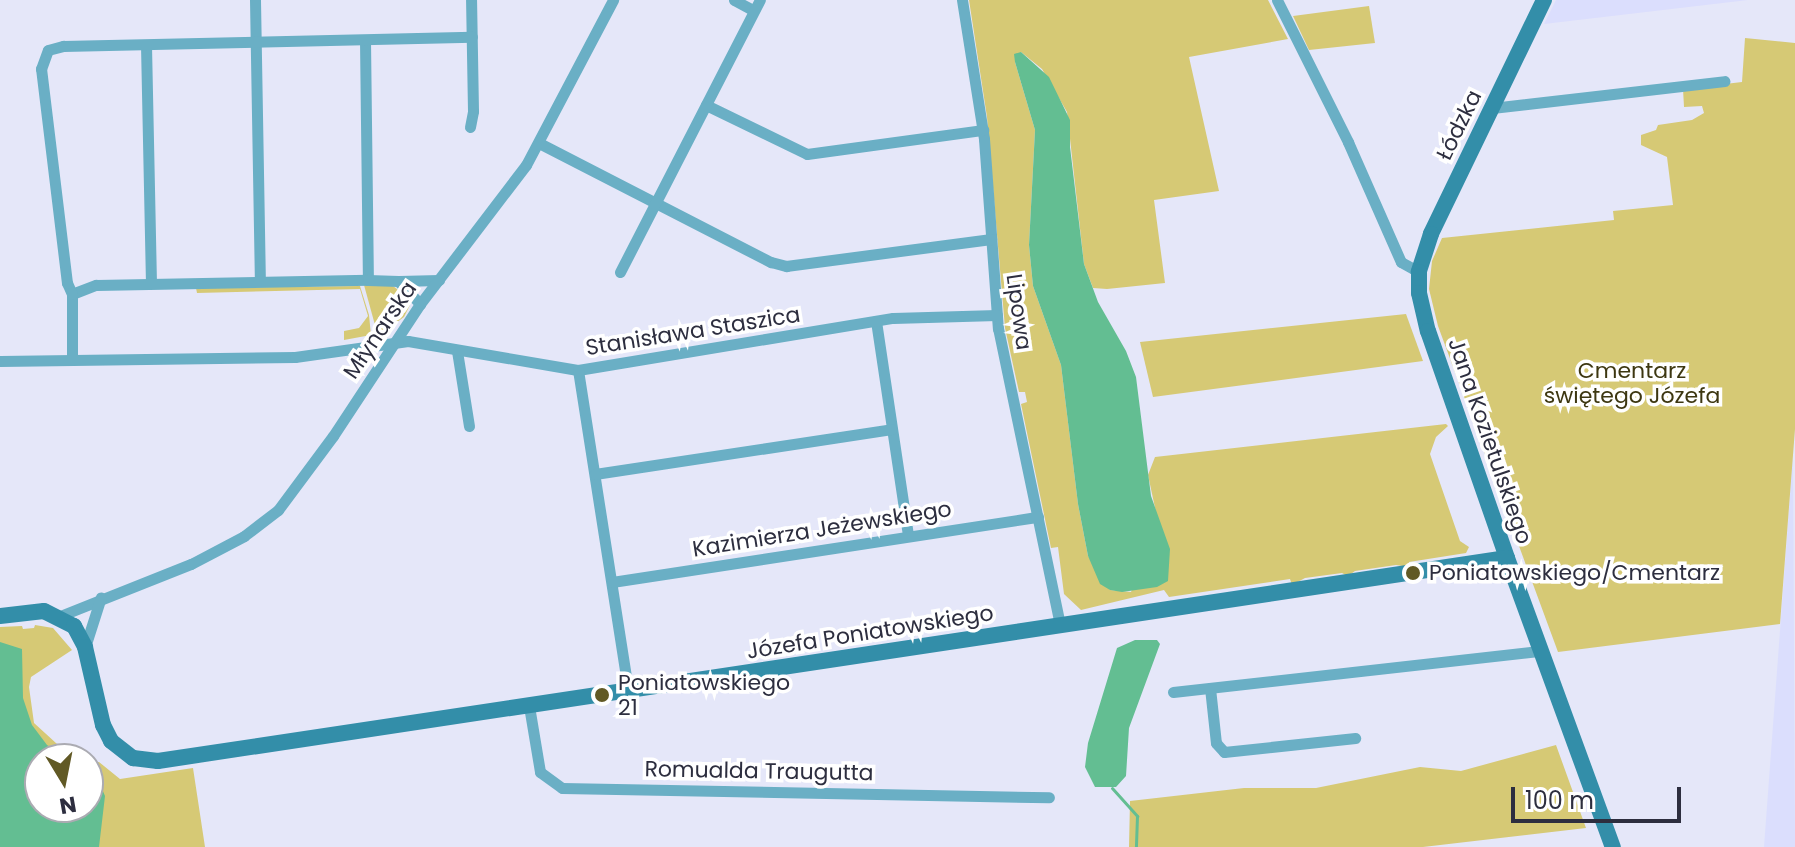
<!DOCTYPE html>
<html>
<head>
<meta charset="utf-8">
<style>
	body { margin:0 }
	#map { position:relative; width:1795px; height:847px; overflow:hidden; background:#e5e7f9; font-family:Poppins,sans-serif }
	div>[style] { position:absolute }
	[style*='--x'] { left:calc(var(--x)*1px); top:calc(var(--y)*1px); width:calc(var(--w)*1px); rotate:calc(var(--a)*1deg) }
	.built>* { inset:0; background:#dbdefd }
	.green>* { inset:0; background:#d6c975 }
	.water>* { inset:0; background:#63be92 }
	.stream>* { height:3px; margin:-1.5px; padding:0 1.5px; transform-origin:1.5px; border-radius:1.5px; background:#63be92 }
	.street>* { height:11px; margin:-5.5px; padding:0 5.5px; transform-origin:5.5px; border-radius:5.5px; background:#6aafc5 }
	.secondary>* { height:16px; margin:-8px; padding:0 8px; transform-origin:8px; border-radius:8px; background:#338ea9 }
	.dots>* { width:22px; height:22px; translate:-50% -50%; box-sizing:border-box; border:4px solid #fff; border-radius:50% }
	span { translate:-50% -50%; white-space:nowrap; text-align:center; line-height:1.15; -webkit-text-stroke:7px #fff; paint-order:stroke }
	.street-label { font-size:22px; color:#2d2e3f }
	.park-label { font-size:22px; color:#3d3711 }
	.poi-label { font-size:22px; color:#2d2e3f }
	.left { translate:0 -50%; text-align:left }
	.north { position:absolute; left:24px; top:743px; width:80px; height:80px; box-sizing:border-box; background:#fff; border:2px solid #ababb2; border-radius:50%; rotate:170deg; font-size:22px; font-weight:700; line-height:32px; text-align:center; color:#2d2e3f }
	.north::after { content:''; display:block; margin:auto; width:28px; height:36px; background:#615925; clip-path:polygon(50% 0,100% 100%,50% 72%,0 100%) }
	.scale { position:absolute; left:1511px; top:787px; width:170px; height:36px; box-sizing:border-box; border:4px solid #2d2e3f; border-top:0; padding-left:10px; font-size:24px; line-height:28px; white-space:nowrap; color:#2d2e3f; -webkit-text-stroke:6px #fff; paint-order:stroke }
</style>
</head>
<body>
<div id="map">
	<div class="built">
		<i style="clip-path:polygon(1556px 0,1748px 0,1544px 24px)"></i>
		<i style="clip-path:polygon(1793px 455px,1795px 847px,1764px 847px)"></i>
	</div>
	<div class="green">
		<i style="clip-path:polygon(969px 0,1268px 0,1288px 39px,1189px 57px,1219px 191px,1154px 200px,1165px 283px,1107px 289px,1093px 288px,1084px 264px,1067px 112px,1042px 69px,1021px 52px,1015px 62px,1035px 130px,1029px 245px,1033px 286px,1061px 365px,1078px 504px,1088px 556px,1110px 590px,1131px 592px,1157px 517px,1148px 475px,1155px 457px,1446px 424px,1448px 426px,1436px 437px,1430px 454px,1460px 541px,1469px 547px,1466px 553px,1409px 562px,1409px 567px,1396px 565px,1355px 571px,1348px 576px,1342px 573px,1305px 578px,1292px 585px,1290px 579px,1169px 597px,1164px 590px,1081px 610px,1064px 594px,1058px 547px,1051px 548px,1021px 404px,1027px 402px,1025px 392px,1019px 392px,1005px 328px,987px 117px)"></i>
		<i style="clip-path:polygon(1369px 6px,1375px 43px,1309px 50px,1293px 16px)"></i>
		<i style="clip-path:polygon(1745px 38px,1795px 43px,1795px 429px,1780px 624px,1558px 652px,1438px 326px,1429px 289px,1432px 261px,1442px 238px,1614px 220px,1613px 211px,1673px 205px,1667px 157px,1641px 145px,1641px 135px,1656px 130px,1658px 125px,1692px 120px,1704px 113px,1702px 106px,1684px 107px,1683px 89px,1742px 82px)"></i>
		<i style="clip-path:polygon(364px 285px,393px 286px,409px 298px,410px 305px,404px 317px,378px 336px)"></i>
		<i style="clip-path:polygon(360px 286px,369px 315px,371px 335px,344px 340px,344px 331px,359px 328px,368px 316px,360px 289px,197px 293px,196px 288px)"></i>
		<i style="clip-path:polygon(1406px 314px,1423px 361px,1153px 397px,1140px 342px)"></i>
		<i style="clip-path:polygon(35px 625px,53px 628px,72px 650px,31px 677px,29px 687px,34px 723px,68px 754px,81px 759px,40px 759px,40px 807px,88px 807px,88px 762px,99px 762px,120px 779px,193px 768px,205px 847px,0 847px,0 627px,22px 626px,23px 629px,34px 628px)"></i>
		<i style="clip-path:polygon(1556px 745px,1586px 828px,1423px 847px,1129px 847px,1130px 801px,1244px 788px,1316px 788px,1420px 767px,1461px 771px)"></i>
	</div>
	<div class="water">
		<i style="clip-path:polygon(1021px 52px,1049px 77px,1070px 120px,1070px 147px,1084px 264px,1098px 302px,1126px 351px,1136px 377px,1151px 496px,1170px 549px,1168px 581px,1157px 587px,1122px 592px,1110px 590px,1100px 584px,1088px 556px,1078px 504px,1061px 365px,1033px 286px,1029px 245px,1035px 130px,1015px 62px,1014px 54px)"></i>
		<i style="clip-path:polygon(1135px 640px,1157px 640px,1160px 644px,1129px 728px,1126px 776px,1116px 787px,1095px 787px,1085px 767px,1088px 743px,1117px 648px)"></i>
		<i style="clip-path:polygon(0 642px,22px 649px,23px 698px,32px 725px,47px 745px,69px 759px,40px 759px,40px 807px,88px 807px,88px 767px,94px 770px,105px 796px,99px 847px,0 847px)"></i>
	</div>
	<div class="stream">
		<i style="--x:1112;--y:788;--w:38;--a:48"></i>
		<i style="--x:1137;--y:816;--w:31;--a:92"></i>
	</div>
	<div class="street">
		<i style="--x:255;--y:0;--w:281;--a:89"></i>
		<i style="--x:734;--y:0;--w:21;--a:28"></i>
		<i style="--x:962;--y:0;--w:141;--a:81"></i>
		<i style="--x:984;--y:139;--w:190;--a:85.8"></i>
		<i style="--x:998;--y:328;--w:304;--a:78.2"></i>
		<i style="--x:1277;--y:0;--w:159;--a:63.4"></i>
		<i style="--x:1348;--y:142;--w:131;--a:66.2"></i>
		<i style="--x:1401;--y:262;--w:21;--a:29"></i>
		<i style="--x:365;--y:40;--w:240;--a:89.3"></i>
		<i style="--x:146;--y:45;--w:238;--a:88.8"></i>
		<i style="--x:706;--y:105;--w:112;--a:25.9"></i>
		<i style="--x:807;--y:154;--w:178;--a:-7.8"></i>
		<i style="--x:1492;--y:108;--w:234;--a:-6.6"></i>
		<i style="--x:470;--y:127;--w:16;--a:-79"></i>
		<i style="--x:473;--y:111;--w:111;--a:-91"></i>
		<i style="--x:539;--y:143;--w:261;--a:27.2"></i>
		<i style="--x:771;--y:262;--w:16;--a:15"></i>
		<i style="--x:786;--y:266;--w:207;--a:-7.5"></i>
		<i style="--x:620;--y:272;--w:306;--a:-62.8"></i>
		<i style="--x:399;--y:281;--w:40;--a:-1.4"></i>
		<i style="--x:72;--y:294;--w:26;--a:-21"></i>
		<i style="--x:96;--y:285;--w:272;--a:-1.1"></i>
		<i style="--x:368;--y:280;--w:30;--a:2"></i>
		<i style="--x:398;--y:281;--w:32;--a:46"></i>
		<i style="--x:876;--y:321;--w:217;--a:81.5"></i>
		<i style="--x:457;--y:351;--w:76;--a:80.9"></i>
		<i style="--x:72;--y:360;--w:66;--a:-90"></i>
		<i style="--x:72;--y:294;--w:12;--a:-114"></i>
		<i style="--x:67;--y:283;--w:216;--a:-96.9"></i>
		<i style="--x:41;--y:69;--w:20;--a:-70"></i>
		<i style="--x:48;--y:50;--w:16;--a:-15"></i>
		<i style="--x:63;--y:46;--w:409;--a:-1.3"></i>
		<i style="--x:0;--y:361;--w:295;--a:-0.8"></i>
		<i style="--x:295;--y:357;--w:114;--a:-8.1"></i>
		<i style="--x:408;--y:341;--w:172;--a:9.7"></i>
		<i style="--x:578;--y:370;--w:319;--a:-9.4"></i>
		<i style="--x:893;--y:318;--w:104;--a:-1.7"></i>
		<i style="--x:578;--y:370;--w:325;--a:81.1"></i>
		<i style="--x:595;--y:474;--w:300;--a:-8.6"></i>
		<i style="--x:612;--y:582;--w:431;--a:-8.7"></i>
		<i style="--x:60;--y:616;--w:141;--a:-21.7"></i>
		<i style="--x:191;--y:564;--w:60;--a:-27.8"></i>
		<i style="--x:244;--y:536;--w:43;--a:-37.4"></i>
		<i style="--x:278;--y:510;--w:92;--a:-53.4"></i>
		<i style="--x:333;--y:436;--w:158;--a:-56.6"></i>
		<i style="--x:420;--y:304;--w:175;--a:-52.7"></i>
		<i style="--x:526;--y:165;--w:187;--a:-62.2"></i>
		<i style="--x:85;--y:647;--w:52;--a:-72.3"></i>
		<i style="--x:1210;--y:688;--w:55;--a:83.8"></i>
		<i style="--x:1216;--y:743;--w:12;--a:48"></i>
		<i style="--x:1224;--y:752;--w:132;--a:-6.1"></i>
		<i style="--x:1173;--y:692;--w:370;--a:-6.4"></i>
		<i style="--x:529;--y:706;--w:67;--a:80.5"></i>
		<i style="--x:540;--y:772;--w:27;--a:36"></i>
		<i style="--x:562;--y:788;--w:487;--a:1.1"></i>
	</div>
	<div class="secondary">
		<i style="--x:1544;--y:0;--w:260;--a:115.8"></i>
		<i style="--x:1431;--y:234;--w:40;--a:108"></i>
		<i style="--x:1419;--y:272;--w:21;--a:90"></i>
		<i style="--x:1419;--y:293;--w:39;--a:77"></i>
		<i style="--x:1428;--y:331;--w:240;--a:70.8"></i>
		<i style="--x:1507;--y:558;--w:308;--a:69.9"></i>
		<i style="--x:0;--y:616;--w:44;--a:-6.5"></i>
		<i style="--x:44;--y:611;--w:34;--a:27"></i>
		<i style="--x:74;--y:626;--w:24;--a:62"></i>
		<i style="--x:85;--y:647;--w:80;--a:77"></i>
		<i style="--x:103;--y:725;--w:18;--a:63"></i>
		<i style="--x:111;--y:741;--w:28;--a:38"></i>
		<i style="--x:133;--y:758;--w:25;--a:7"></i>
		<i style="--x:158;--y:761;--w:1364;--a:-8.56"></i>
	</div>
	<div class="dots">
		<i style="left:1413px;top:573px;background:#615925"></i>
		<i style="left:602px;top:695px;background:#615925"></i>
	</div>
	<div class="street-label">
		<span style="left:1459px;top:125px;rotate:-64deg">Łódzka</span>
		<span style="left:1019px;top:312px;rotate:82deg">Lipowa</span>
		<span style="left:380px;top:330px;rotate:-56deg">Młynarska</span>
		<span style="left:693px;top:331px;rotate:-9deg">Stanisława Staszica</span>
		<span style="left:1490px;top:441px;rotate:71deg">Jana Kozietulskiego</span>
		<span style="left:822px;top:529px;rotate:-9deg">Kazimierza Jeżewskiego</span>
		<span style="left:870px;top:632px;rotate:-9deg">Józefa Poniatowskiego</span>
		<span style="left:759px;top:771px;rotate:1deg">Romualda Traugutta</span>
	</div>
	<div class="park-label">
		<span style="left:1632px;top:383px">Cmentarz<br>świętego Józefa</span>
	</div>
	<div class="poi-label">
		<span class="left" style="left:1429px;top:573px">Poniatowskiego/Cmentarz</span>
		<span class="left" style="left:618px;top:695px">Poniatowskiego<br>21</span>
	</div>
	<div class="north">N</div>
	<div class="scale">100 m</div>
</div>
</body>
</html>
